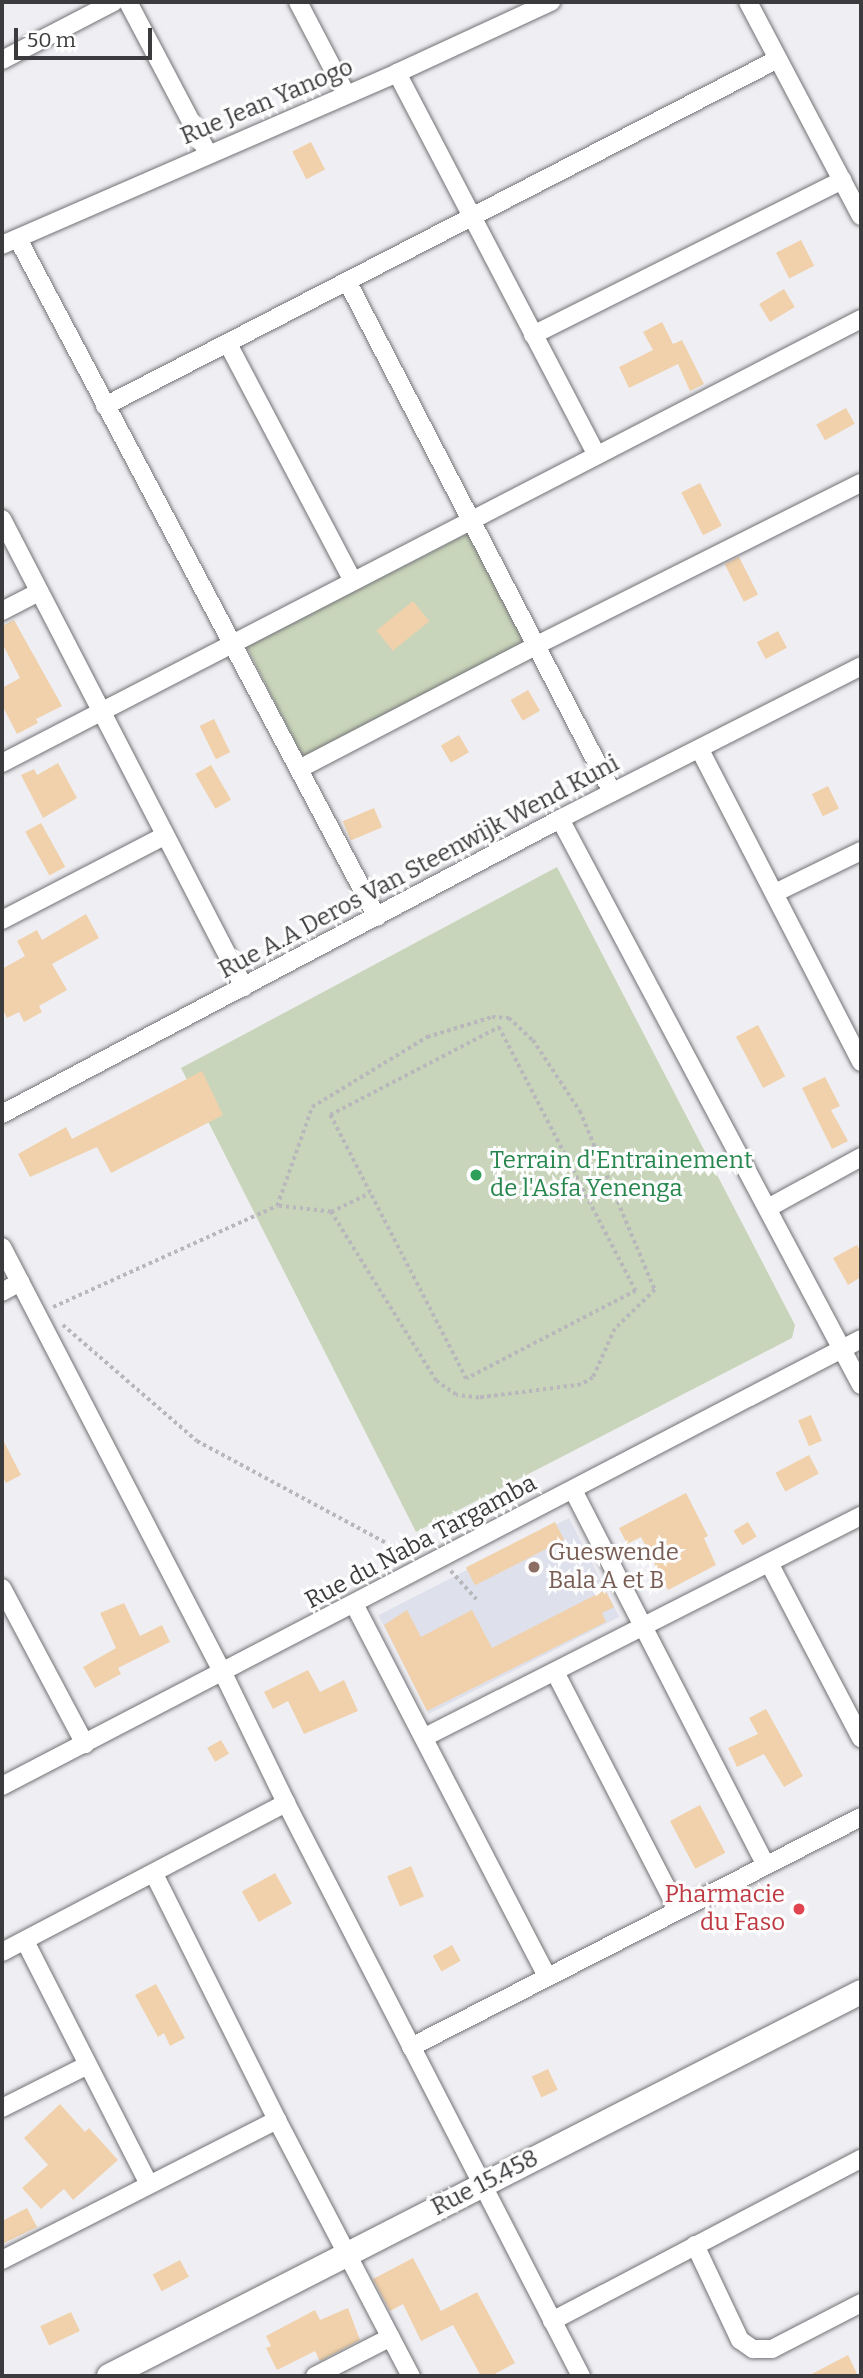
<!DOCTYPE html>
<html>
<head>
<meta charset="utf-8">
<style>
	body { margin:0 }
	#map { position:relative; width:863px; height:2378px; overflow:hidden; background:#efeff3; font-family:Bitter,serif }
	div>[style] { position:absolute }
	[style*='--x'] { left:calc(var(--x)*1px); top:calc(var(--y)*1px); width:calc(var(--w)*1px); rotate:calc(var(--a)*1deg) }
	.built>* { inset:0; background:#dee0eb; transform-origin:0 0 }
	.green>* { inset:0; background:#c9d5ba; transform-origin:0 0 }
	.building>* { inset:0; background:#f0d1ab; transform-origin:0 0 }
	.path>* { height:3.5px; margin-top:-1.75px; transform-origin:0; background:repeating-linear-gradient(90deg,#b8b8bc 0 3.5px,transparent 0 7px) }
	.roads { filter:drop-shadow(0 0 2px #727276) drop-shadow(0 0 2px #727276) }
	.minor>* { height:18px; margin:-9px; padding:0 9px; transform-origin:9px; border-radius:9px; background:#fff }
	.secondary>* { height:24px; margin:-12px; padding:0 12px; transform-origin:12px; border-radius:12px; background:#fff }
	.dots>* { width:19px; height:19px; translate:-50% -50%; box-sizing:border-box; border:4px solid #fdfdfe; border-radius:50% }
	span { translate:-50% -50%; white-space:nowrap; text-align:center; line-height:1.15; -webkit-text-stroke:6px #fdfdfe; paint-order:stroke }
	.street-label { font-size:24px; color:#3b3b3d }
	.leisure-label { font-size:24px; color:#27864d }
	.left { translate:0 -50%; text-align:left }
	.education-label { font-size:24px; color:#785e54 }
	.health-label { font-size:24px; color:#be3a42 }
	.right { translate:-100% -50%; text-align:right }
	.frame { position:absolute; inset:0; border:4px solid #3b3b3d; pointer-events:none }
	.scale { position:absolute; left:14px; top:28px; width:138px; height:32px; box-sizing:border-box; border:4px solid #3b3b3d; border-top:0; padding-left:9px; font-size:21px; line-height:24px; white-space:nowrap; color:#3b3b3d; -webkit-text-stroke:5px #fdfdfe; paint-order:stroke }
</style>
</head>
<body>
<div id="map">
	<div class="built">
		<i style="left:569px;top:1518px;width:111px;height:214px;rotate:63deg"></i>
	</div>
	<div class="green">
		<i style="left:471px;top:532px;width:128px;height:252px;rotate:63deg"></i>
		<i style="clip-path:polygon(557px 867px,795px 1325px,792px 1338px,416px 1532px,181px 1068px)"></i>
	</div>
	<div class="building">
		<i style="left:311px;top:142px;width:31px;height:21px;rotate:63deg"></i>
		<i style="left:801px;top:240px;width:29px;height:28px;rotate:63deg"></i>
		<i style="left:784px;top:289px;width:21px;height:29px;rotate:59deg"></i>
		<i style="clip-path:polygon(662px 322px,673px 344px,682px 340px,704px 384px,690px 391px,678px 364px,629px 388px,619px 367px,653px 350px,643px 332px)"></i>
		<i style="left:846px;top:408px;width:18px;height:34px;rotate:61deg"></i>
		<i style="left:700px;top:483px;width:48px;height:21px;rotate:63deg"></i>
		<i style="left:739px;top:557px;width:42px;height:16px;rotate:63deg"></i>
		<i style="left:413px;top:601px;width:26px;height:47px;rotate:51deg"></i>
		<i style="clip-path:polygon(14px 620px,62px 706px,36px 719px,38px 723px,17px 734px,2px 705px,2px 688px,20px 678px,2px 643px,2px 626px)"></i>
		<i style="left:778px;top:631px;width:19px;height:24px;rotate:62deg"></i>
		<i style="left:528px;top:690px;width:24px;height:20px;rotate:60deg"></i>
		<i style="left:214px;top:719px;width:37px;height:16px;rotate:64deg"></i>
		<i style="left:459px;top:735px;width:20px;height:21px;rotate:60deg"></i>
		<i style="clip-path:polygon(58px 763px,77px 798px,43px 818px,21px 775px,34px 769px,37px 775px)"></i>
		<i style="left:211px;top:765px;width:40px;height:18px;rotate:60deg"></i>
		<i style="left:828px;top:786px;width:25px;height:18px;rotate:64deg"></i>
		<i style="left:374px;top:808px;width:21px;height:34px;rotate:67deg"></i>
		<i style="left:41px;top:823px;width:50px;height:18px;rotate:61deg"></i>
		<i style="clip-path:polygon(86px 914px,99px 938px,52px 964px,67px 990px,39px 1006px,42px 1012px,24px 1022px,19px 1012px,7px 1018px,2px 1008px,2px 969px,25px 956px,17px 941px,37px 930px,42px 940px)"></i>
		<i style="left:758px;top:1025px;width:58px;height:25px;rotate:62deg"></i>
		<i style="clip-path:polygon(202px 1071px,223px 1115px,111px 1173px,97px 1147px,30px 1177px,18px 1154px,66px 1127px,72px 1139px)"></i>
		<i style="clip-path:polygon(825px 1077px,840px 1106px,831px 1110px,848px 1141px,832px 1149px,802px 1088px)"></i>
		<i style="clip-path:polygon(857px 1245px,861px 1253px,861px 1277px,848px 1285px,833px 1258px)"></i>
		<i style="left:811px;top:1415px;width:28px;height:14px;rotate:67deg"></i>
		<i style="clip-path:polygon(2px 1438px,21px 1475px,6px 1483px,2px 1476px)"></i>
		<i style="left:809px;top:1455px;width:21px;height:38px;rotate:62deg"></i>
		<i style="clip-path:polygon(686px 1493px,708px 1536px,704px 1538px,716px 1565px,668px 1590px,641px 1537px,627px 1544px,619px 1528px)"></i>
		<i style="left:555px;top:1522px;width:20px;height:100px;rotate:63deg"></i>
		<i style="left:748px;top:1522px;width:17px;height:17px;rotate:59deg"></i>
		<i style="clip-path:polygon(605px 1590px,614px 1607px,602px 1613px,606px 1622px,427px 1711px,384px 1625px,407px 1610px,421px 1637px,472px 1610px,492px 1648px)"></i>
		<i style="clip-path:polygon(124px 1603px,140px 1636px,162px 1625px,170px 1642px,118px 1668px,121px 1674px,95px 1688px,83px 1667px,116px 1648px,100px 1613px)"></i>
		<i style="clip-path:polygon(308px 1670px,320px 1692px,344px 1680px,358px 1711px,304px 1734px,288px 1701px,273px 1709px,264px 1692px)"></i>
		<i style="clip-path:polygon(766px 1709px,803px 1776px,784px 1787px,764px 1754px,737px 1767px,728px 1748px,758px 1734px,749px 1718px)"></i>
		<i style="left:221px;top:1740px;width:16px;height:16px;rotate:60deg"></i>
		<i style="left:700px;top:1805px;width:54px;height:34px;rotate:62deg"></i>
		<i style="left:411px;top:1866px;width:33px;height:26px;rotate:67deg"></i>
		<i style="left:275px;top:1873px;width:35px;height:38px;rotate:61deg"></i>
		<i style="left:452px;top:1945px;width:18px;height:22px;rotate:61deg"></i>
		<i style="clip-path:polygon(156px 1984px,185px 2038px,170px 2046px,164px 2033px,158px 2037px,135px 1995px)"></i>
		<i style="left:548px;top:2069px;width:23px;height:18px;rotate:65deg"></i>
		<i style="clip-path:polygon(60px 2104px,85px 2132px,89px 2128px,118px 2160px,73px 2200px,64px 2189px,41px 2209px,22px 2188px,48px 2165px,24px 2138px)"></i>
		<i style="clip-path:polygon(27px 2208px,37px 2227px,2px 2244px,2px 2221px)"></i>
		<i style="clip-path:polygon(413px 2258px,441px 2311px,477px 2292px,515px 2363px,491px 2376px,481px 2376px,453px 2325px,421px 2341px,403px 2304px,390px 2311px,373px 2279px)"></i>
		<i style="left:180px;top:2260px;width:19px;height:31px;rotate:62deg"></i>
		<i style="clip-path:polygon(348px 2308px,360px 2340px,320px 2361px,315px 2351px,277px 2370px,266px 2348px,271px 2346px,266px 2336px,315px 2310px,320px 2320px)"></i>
		<i style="left:71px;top:2312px;width:21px;height:34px;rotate:65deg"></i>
		<i style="clip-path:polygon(848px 2355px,858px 2376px,808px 2376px)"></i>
	</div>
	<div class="path">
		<i style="--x:492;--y:1017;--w:17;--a:3"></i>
		<i style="--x:509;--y:1018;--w:33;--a:43"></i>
		<i style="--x:533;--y:1040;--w:85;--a:56.5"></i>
		<i style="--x:580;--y:1111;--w:194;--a:67.3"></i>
		<i style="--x:655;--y:1290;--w:56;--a:135.7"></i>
		<i style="--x:615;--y:1329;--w:54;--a:114.2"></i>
		<i style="--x:593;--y:1378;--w:14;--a:150"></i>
		<i style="--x:581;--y:1385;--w:103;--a:172.7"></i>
		<i style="--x:479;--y:1398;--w:23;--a:-173"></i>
		<i style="--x:456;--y:1395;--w:24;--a:-145"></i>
		<i style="--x:436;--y:1381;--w:199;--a:-121.9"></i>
		<i style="--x:331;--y:1212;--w:54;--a:-173.7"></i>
		<i style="--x:277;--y:1206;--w:105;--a:-70.5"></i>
		<i style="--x:312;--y:1107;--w:135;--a:-31.3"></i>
		<i style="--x:427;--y:1037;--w:68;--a:-17.1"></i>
		<i style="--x:331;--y:1212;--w:43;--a:-26"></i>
		<i style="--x:370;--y:1193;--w:88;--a:-117.1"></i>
		<i style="--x:330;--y:1115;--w:191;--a:-27.5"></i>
		<i style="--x:499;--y:1027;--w:297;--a:62.6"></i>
		<i style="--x:636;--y:1291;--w:191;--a:152.6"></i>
		<i style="--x:466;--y:1379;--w:209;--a:-117.3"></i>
		<i style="--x:53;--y:1307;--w:246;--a:-24.3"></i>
		<i style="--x:63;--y:1325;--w:177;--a:40.9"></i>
		<i style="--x:197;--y:1441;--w:224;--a:28.3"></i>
		<i style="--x:451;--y:1571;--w:38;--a:48"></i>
	</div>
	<div class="roads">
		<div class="minor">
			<i style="--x:128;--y:2;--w:172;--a:62.2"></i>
			<i style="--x:298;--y:2;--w:104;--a:62.4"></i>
			<i style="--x:748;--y:2;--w:242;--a:62.2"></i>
			<i style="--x:2;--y:60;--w:126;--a:-27.4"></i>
			<i style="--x:397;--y:73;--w:431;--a:62.4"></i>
			<i style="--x:18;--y:239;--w:767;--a:62.1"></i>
			<i style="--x:2;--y:245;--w:431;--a:-23.5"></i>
			<i style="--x:397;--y:73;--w:170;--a:-24.8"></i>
			<i style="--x:347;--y:281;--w:576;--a:62.59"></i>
			<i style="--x:533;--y:335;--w:346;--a:-26.6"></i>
			<i style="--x:228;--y:344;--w:268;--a:62.2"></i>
			<i style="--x:105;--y:406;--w:757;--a:-27.28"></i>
			<i style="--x:2;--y:519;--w:527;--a:62.66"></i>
			<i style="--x:2;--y:611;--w:42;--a:-27.2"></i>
			<i style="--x:700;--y:750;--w:351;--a:62.7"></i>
			<i style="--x:2;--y:763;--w:967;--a:-27.33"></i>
			<i style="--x:299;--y:769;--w:266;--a:-27.5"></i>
			<i style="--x:535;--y:646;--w:364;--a:-26.6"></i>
			<i style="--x:560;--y:819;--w:641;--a:62"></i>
			<i style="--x:775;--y:893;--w:96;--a:-26"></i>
			<i style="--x:2;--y:920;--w:182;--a:-27.4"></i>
			<i style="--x:2;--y:1114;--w:631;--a:-27.86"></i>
			<i style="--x:560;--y:819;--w:338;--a:-26.9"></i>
			<i style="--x:768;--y:1208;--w:106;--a:-28.7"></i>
			<i style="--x:2;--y:1247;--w:480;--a:62.6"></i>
			<i style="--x:223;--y:1673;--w:144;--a:64.1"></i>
			<i style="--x:286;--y:1803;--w:644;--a:62.76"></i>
			<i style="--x:2;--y:1292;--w:21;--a:-29"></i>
			<i style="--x:573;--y:1490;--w:422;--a:62.8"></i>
			<i style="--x:769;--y:1563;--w:198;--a:62.3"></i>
			<i style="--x:2;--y:1588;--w:177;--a:62"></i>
			<i style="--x:354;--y:1604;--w:419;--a:62.6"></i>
			<i style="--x:555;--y:1672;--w:268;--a:62.7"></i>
			<i style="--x:425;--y:1737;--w:489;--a:-26.9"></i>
			<i style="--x:2;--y:1786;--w:968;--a:-27.49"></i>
			<i style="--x:154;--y:1874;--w:275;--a:63.4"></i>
			<i style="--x:277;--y:2120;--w:289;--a:62.4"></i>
			<i style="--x:25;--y:1941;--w:273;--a:63"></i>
			<i style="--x:2;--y:1952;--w:321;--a:-27.7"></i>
			<i style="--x:411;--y:2047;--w:505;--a:-27.07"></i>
			<i style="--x:2;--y:2108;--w:94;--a:-26.6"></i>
			<i style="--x:695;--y:2245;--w:105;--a:64.7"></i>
			<i style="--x:740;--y:2340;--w:16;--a:35"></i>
			<i style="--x:753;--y:2349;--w:19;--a:0"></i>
			<i style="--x:772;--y:2349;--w:100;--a:-27.3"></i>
			<i style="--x:2;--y:2260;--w:309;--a:-27"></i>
			<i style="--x:552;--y:2321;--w:349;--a:-27.7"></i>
			<i style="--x:315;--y:2376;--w:85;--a:-27.2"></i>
		</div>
		<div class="secondary">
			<i style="--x:109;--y:2376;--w:844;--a:-27.05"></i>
		</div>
	</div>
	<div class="dots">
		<i style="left:476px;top:1175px;background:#2e9e5b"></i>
		<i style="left:534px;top:1567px;background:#8d6e63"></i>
		<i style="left:799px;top:1909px;background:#e0444e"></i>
	</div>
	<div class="street-label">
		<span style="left:267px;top:102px;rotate:-23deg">Rue Jean Yanogo</span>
		<span style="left:419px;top:867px;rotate:-28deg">Rue A.A Deros Van Steenwijk Wend Kuni</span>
		<span style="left:421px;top:1542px;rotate:-28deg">Rue du Naba Targamba</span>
		<span style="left:485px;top:2183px;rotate:-27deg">Rue 15.458</span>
	</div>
	<div class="leisure-label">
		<span class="left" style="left:490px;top:1175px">Terrain d'Entrainement<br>de l'Asfa Yenenga</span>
	</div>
	<div class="education-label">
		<span class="left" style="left:548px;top:1567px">Gueswende<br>Bala A et B</span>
	</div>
	<div class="health-label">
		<span class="right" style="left:785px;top:1909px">Pharmacie<br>du Faso</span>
	</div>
	<div class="frame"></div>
	<div class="scale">50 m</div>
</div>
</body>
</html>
